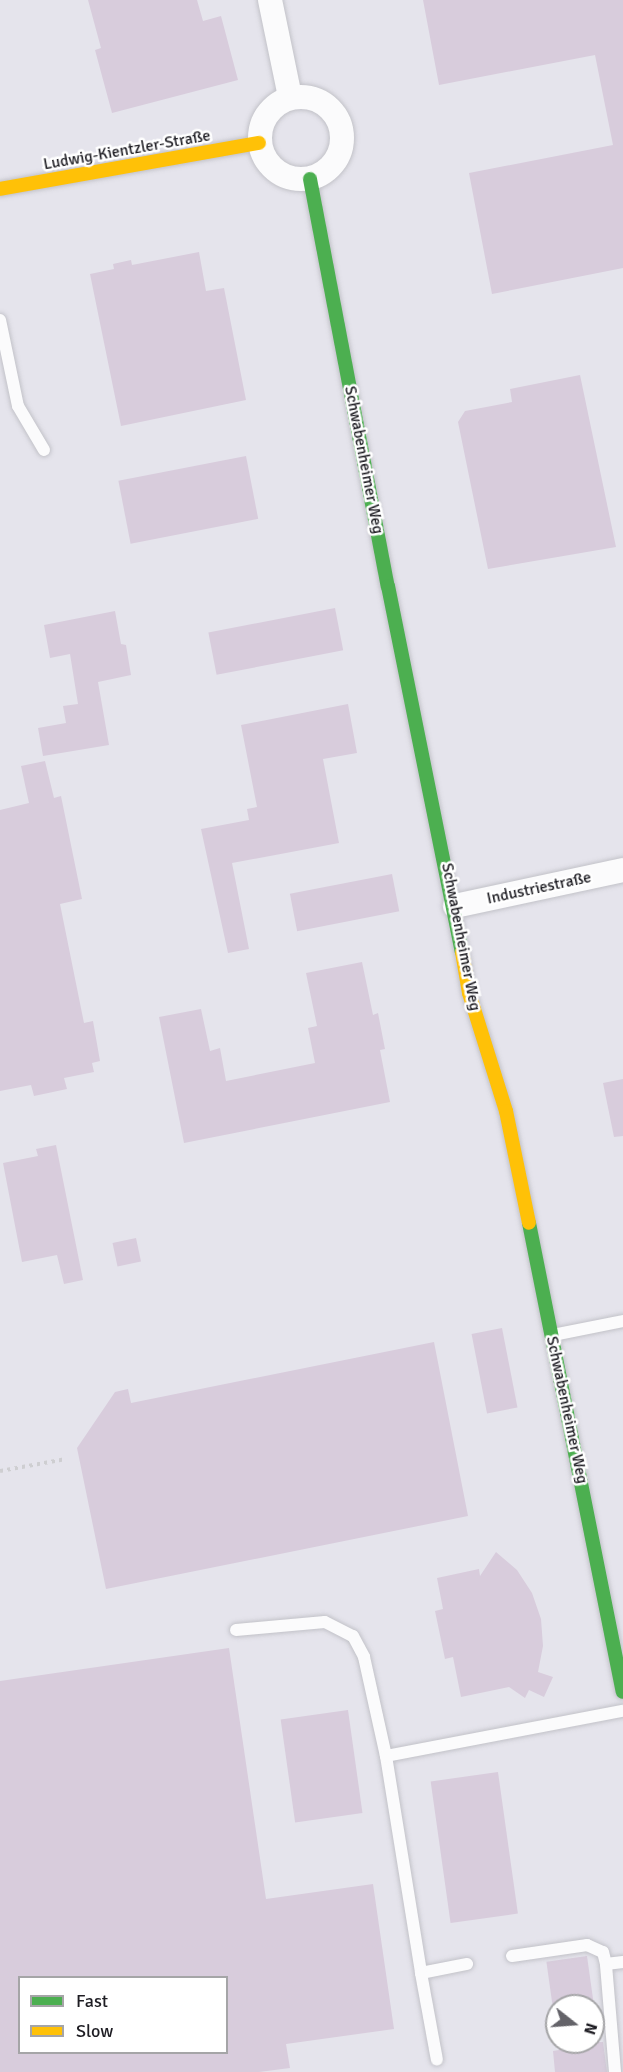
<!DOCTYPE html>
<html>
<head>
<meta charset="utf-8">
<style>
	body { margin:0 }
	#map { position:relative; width:623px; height:2072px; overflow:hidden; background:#e5e4ec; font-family:Signika,sans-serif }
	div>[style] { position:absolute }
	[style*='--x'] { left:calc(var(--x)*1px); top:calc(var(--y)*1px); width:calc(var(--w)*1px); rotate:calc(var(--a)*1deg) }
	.building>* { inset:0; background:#d8ccdc; transform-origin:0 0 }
	.path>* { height:4px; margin-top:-2px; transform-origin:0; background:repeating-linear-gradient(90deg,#ceced1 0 3px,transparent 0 7.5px) }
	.roads { filter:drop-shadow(0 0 2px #c2c2c8) drop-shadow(0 0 2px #c2c2c8) }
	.lane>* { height:12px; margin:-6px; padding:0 6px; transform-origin:6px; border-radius:6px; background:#fbfbfc }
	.street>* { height:24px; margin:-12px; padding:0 12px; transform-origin:12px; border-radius:12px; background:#fbfbfc }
	.street>.ring { margin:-12px; padding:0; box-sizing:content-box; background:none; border:24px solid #fbfbfc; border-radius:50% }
	.fast>* { height:14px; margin:-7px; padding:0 7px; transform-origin:7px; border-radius:7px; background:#4caf50 }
	.slow>* { height:14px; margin:-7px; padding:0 7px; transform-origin:7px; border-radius:7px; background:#ffc107 }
	span { translate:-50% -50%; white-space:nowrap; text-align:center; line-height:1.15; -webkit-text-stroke:5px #fff; paint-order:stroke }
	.street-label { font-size:16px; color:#1e1d23 }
	.legend { position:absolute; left:18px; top:1976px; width:210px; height:78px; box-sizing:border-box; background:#fff; border:2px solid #a5a5a7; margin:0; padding:8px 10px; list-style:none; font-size:18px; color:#1e1d23 }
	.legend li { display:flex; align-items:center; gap:12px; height:30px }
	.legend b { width:30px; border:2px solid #a5a5a7 }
	.north { position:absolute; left:545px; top:1994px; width:60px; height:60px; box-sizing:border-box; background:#fff; border:2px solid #a5a5a7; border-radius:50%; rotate:107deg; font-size:16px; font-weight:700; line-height:24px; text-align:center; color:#1e1d23 }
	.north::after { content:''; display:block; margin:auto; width:21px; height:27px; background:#646369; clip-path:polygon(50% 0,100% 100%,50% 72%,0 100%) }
</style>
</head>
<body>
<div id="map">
	<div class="building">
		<i style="clip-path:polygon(88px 0,197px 0,203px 21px,221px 16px,238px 80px,112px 113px,95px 50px,101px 48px)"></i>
		<i style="clip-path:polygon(423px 0,623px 0,623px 268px,492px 294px,469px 173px,613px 145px,595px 55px,439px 85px)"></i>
		<i style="clip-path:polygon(199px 252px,206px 291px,224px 288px,246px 400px,121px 426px,90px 274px,114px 269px,113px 264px,131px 260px,132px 265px)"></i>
		<i style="clip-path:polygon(580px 375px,616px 547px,488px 569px,458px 422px,465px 411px,512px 402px,510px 389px)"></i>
		<i style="left:246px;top:456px;width:64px;height:130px;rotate:79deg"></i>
		<i style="left:335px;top:608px;width:43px;height:129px;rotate:79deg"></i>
		<i style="clip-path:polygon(115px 611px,121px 644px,126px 645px,131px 675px,98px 682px,109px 745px,43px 756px,38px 728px,66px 723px,63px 706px,78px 704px,70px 654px,50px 658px,44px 625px)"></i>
		<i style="clip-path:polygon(348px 704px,357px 753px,323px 759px,339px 843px,232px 863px,249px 949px,228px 953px,201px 829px,249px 820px,247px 809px,257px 807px,241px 725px)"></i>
		<i style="clip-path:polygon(45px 761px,54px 798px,61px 796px,82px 899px,60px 904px,84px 1023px,93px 1021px,100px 1061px,92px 1063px,94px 1072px,64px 1078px,67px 1089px,34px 1096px,31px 1085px,0 1091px,0 810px,29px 803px,21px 766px)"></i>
		<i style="left:392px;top:874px;width:38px;height:104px;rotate:79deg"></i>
		<i style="clip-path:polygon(362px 962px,373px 1015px,378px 1013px,385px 1049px,380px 1050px,390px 1102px,184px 1143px,159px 1017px,201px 1009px,210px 1051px,220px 1048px,226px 1081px,315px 1063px,308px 1028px,317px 1026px,306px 973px)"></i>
		<i style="clip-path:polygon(623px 1079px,623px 1136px,614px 1137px,603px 1083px)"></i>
		<i style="clip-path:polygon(56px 1145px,83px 1280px,64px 1284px,57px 1255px,22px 1262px,3px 1163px,38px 1156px,36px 1149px)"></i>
		<i style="left:136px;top:1238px;width:24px;height:24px;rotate:78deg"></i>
		<i style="left:502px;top:1328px;width:81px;height:31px;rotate:79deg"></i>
		<i style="clip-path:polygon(434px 1342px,468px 1516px,106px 1589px,77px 1448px,115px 1392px,128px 1389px,131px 1403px)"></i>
		<i style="clip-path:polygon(496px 1552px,517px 1570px,532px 1593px,541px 1619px,543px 1646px,538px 1672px,553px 1677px,544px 1697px,529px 1690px,525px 1698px,509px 1687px,461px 1697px,453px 1657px,445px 1659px,435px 1611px,443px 1609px,437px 1578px,479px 1569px,480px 1576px)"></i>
		<i style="clip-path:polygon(evenodd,229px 1648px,266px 1899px,373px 1884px,394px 2029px,286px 2044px,290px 2068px,259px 2072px,0 2072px,0 1681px,229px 1648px,20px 1977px,226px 1977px,226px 2052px,20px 2052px,20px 1977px)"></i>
		<i style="left:348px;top:1710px;width:104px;height:68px;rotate:82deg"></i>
		<i style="left:498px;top:1772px;width:143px;height:68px;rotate:82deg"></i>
		<i style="left:587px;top:1956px;width:50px;height:41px;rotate:82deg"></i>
		<i style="clip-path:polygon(558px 2042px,603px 2042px,607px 2072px,555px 2072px,553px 2051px,559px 2050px)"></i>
	</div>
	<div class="path">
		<i style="--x:0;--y:1471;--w:67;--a:-10.3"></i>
	</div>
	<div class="roads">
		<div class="lane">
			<i style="--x:0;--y:320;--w:88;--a:78.2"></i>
			<i style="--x:18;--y:406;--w:51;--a:59.4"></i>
			<i style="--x:553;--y:1335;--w:71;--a:-11.3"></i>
			<i style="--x:236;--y:1630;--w:89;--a:-5.1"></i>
			<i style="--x:325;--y:1622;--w:31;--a:27"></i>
			<i style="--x:353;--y:1636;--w:24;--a:62"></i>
			<i style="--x:364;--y:1657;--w:101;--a:77.5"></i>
			<i style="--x:386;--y:1756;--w:220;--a:80.8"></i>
			<i style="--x:421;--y:1973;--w:47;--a:-11.1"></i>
			<i style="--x:386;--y:1756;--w:241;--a:-10.8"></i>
			<i style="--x:512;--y:1956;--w:76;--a:-8.3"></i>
			<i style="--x:587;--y:1945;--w:17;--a:24"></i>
			<i style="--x:603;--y:1952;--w:12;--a:76"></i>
			<i style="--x:421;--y:1973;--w:88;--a:79.6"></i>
			<i style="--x:615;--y:2072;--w:108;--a:-94.8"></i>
			<i style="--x:606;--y:1964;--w:17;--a:-7"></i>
		</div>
		<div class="street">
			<i style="--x:270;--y:0;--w:99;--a:78.3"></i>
			<i class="ring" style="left:260px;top:97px;width:58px;height:58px"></i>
			<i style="--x:455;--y:906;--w:172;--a:-12.1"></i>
		</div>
		<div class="fast">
			<i style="--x:310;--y:179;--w:414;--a:79.2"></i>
			<i style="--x:388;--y:586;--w:373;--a:78.6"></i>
			<i style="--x:529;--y:1223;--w:478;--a:78.7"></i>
		</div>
		<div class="slow">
			<i style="--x:0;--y:189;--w:263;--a:-10.1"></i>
			<i style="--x:462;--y:952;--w:42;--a:80.3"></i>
			<i style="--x:469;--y:993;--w:124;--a:72.6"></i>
			<i style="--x:506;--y:1111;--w:114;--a:78.4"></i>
		</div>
	</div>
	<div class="street-label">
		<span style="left:127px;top:150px;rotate:-10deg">Ludwig-Kientzler-Straße</span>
		<span style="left:364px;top:460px;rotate:79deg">Schwabenheimer Weg</span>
		<span style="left:539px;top:888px;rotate:-12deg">Industriestraße</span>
		<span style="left:461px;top:937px;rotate:79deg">Schwabenheimer Weg</span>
		<span style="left:567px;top:1410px;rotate:78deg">Schwabenheimer Weg</span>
	</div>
	<ul class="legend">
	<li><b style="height:8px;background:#4caf50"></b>Fast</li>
	<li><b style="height:8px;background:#ffc107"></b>Slow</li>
	</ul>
	<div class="north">N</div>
</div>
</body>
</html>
